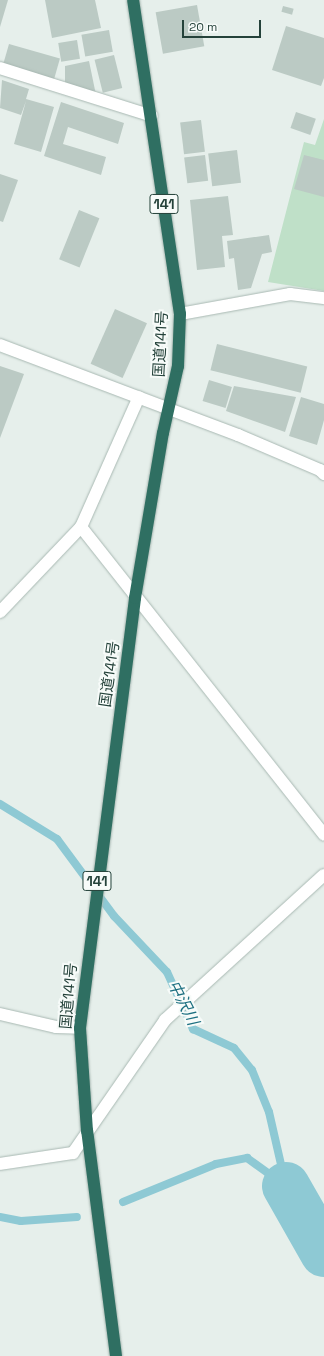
<!DOCTYPE html>
<html>
<head>
<meta charset="utf-8">
<style>
	body { margin:0 }
	#map { position:relative; width:324px; height:1356px; overflow:hidden; background:#e6efeb; font-family:"Space Grotesk","Noto Sans JP",sans-serif }
	div>[style] { position:absolute }
	[style*='--x'] { left:calc(var(--x)*1px); top:calc(var(--y)*1px); width:calc(var(--w)*1px); rotate:calc(var(--a)*1deg) }
	.green>* { inset:0; background:#bfe0c8 }
	.stream>* { height:8px; margin:-4px; padding:0 4px; transform-origin:4px; border-radius:4px; background:#8ec9d4 }
	.river>* { height:48px; margin:-24px; padding:0 24px; transform-origin:24px; border-radius:24px; background:#8ec9d4 }
	.building>* { inset:0; background:#bbcac4; transform-origin:0 0 }
	.roads { filter:drop-shadow(0 0 1px #a8b8b2) drop-shadow(0 0 1px #a8b8b2) }
	.lane>* { height:12px; margin:-6px; padding:0 6px; transform-origin:6px; border-radius:6px; background:#fff }
	.street>* { height:12px; margin:-6px; padding:0 6px; transform-origin:6px; border-radius:6px; background:#fff }
	.secondary>* { height:12px; margin:-6px; padding:0 6px; transform-origin:6px; border-radius:6px; background:#fff }
	.highway>* { height:12px; margin:-6px; padding:0 6px; transform-origin:6px; border-radius:6px; background:#2f6f62 }
	span { translate:-50% -50%; white-space:nowrap; text-align:center; line-height:1.15; -webkit-text-stroke:4px #f7fbf9; paint-order:stroke }
	.shield-label span { padding:1px 3px; background:#f7fbf9; border:1px solid; border-radius:3px; -webkit-text-stroke-width:0 }
	.shield-label { font-size:14px; color:#24423a; font-weight:700 }
	.street-label { font-size:15px; color:#24423a }
	.water-label { font-size:16px; color:#1c6f80; font-style:italic }
	.scale { position:absolute; left:182px; top:20px; width:79px; height:18px; box-sizing:border-box; border:2px solid #24423a; border-top:0; padding-left:5px; font-size:12px; line-height:14px; white-space:nowrap; color:#24423a; -webkit-text-stroke:3px #f7fbf9; paint-order:stroke }
</style>
</head>
<body>
<div id="map">
	<div class="green">
		<i style="clip-path:polygon(324px 119px,324px 291px,268px 282px,304px 142px,315px 145px)"></i>
	</div>
	<div class="stream">
		<i style="--x:0;--y:804;--w:67;--a:31.6"></i>
		<i style="--x:57;--y:839;--w:96;--a:53.5"></i>
		<i style="--x:114;--y:916;--w:77;--a:46.6"></i>
		<i style="--x:167;--y:972;--w:63;--a:65.5"></i>
		<i style="--x:193;--y:1029;--w:45;--a:24.9"></i>
		<i style="--x:234;--y:1048;--w:28;--a:51"></i>
		<i style="--x:252;--y:1070;--w:45;--a:68"></i>
		<i style="--x:269;--y:1112;--w:76;--a:77.1"></i>
		<i style="--x:123;--y:1202;--w:100;--a:-22.2"></i>
		<i style="--x:216;--y:1164;--w:32;--a:-11"></i>
		<i style="--x:247;--y:1158;--w:48;--a:35.7"></i>
		<i style="--x:0;--y:1217;--w:21;--a:11"></i>
		<i style="--x:21;--y:1221;--w:56;--a:-4.1"></i>
	</div>
	<div class="river">
		<i style="--x:286;--y:1186;--w:77;--a:60.4"></i>
	</div>
	<div class="building">
		<i style="clip-path:polygon(0 0,8px 0,0 27px)"></i>
		<i style="clip-path:polygon(45px 0,95px 0,101px 28px,52px 38px)"></i>
		<i style="left:197px;top:5px;width:42px;height:42px;rotate:80deg"></i>
		<i style="left:283px;top:6px;width:11px;height:6px;rotate:15deg"></i>
		<i style="clip-path:polygon(286px 26px,324px 38px,324px 78px,321px 86px,272px 70px)"></i>
		<i style="left:109px;top:30px;width:22px;height:28px;rotate:80deg"></i>
		<i style="left:77px;top:40px;width:19px;height:19px;rotate:81deg"></i>
		<i style="left:9px;top:44px;width:53px;height:25px;rotate:16deg"></i>
		<i style="left:114px;top:55px;width:34px;height:20px;rotate:76deg"></i>
		<i style="clip-path:polygon(89px 61px,96px 95px,65px 83px,65px 66px)"></i>
		<i style="clip-path:polygon(2px 80px,29px 89px,26px 99px,54px 107px,41px 152px,14px 144px,26px 101px,21px 115px,0 108px)"></i>
		<i style="clip-path:polygon(61px 102px,124px 123px,118px 144px,68px 127px,63px 144px,106px 157px,101px 175px,44px 156px)"></i>
		<i style="left:296px;top:112px;width:21px;height:17px;rotate:19deg"></i>
		<i style="left:201px;top:120px;width:32px;height:21px;rotate:83deg"></i>
		<i style="left:237px;top:150px;width:33px;height:29px;rotate:83deg"></i>
		<i style="left:205px;top:155px;width:26px;height:21px;rotate:83deg"></i>
		<i style="clip-path:polygon(304px 155px,324px 160px,324px 197px,294px 189px)"></i>
		<i style="clip-path:polygon(0 174px,18px 180px,3px 222px,0 221px)"></i>
		<i style="clip-path:polygon(228px 196px,233px 235px,222px 236px,225px 267px,197px 270px,190px 200px)"></i>
		<i style="left:79px;top:210px;width:22px;height:53px;rotate:22deg"></i>
		<i style="clip-path:polygon(269px 235px,272px 252px,262px 254px,251px 288px,238px 290px,234px 258px,229px 259px,227px 241px)"></i>
		<i style="left:115px;top:309px;width:35px;height:60px;rotate:24deg"></i>
		<i style="left:217px;top:344px;width:93px;height:27px;rotate:14deg"></i>
		<i style="clip-path:polygon(0 366px,24px 374px,0 438px)"></i>
		<i style="left:209px;top:380px;width:24px;height:22px;rotate:17deg"></i>
		<i style="clip-path:polygon(234px 386px,296px 397px,285px 432px,226px 411px)"></i>
		<i style="clip-path:polygon(301px 397px,324px 404px,324px 420px,317px 445px,289px 436px)"></i>
	</div>
	<div class="roads">
		<div class="lane">
			<i style="--x:0;--y:1014;--w:57;--a:13.1"></i>
			<i style="--x:56;--y:1027;--w:24;--a:2"></i>
		</div>
		<div class="street">
			<i style="--x:0;--y:68;--w:159;--a:17.5"></i>
			<i style="--x:180;--y:314;--w:112;--a:-10.3"></i>
			<i style="--x:290;--y:294;--w:34;--a:7"></i>
			<i style="--x:169;--y:409;--w:74;--a:20.6"></i>
			<i style="--x:238;--y:435;--w:89;--a:23.1"></i>
			<i style="--x:320;--y:470;--w:6;--a:45"></i>
			<i style="--x:81;--y:527;--w:392;--a:51.7"></i>
			<i style="--x:0;--y:612;--w:117;--a:-46.4"></i>
			<i style="--x:81;--y:527;--w:142;--a:-66"></i>
			<i style="--x:0;--y:1164;--w:74;--a:-8.6"></i>
			<i style="--x:73;--y:1153;--w:162;--a:-55.3"></i>
			<i style="--x:165;--y:1020;--w:215;--a:-42.4"></i>
		</div>
		<div class="secondary">
			<i style="--x:0;--y:345;--w:181;--a:20.7"></i>
		</div>
		<div class="highway">
			<i style="--x:116;--y:1356;--w:227;--a:-97.3"></i>
			<i style="--x:87;--y:1131;--w:103;--a:-93.9"></i>
			<i style="--x:80;--y:1028;--w:434;--a:-82.7"></i>
			<i style="--x:135;--y:598;--w:167;--a:-80.4"></i>
			<i style="--x:163;--y:433;--w:69;--a:-77.4"></i>
			<i style="--x:178;--y:366;--w:52;--a:-87.8"></i>
			<i style="--x:180;--y:314;--w:317;--a:-98.5"></i>
		</div>
	</div>
	<div class="shield-label">
		<span style="left:164px;top:204px">141</span>
		<span style="left:97px;top:881px">141</span>
	</div>
	<div class="street-label">
		<span style="left:160px;top:344px;rotate:-87deg">国道141号</span>
		<span style="left:109px;top:674px;rotate:-82deg">国道141号</span>
		<span style="left:68px;top:996px;rotate:-85deg">国道141号</span>
	</div>
	<div class="water-label">
		<span style="left:183px;top:1003px;rotate:63deg">中沢川</span>
	</div>
	<div class="scale">20 m</div>
</div>
</body>
</html>
